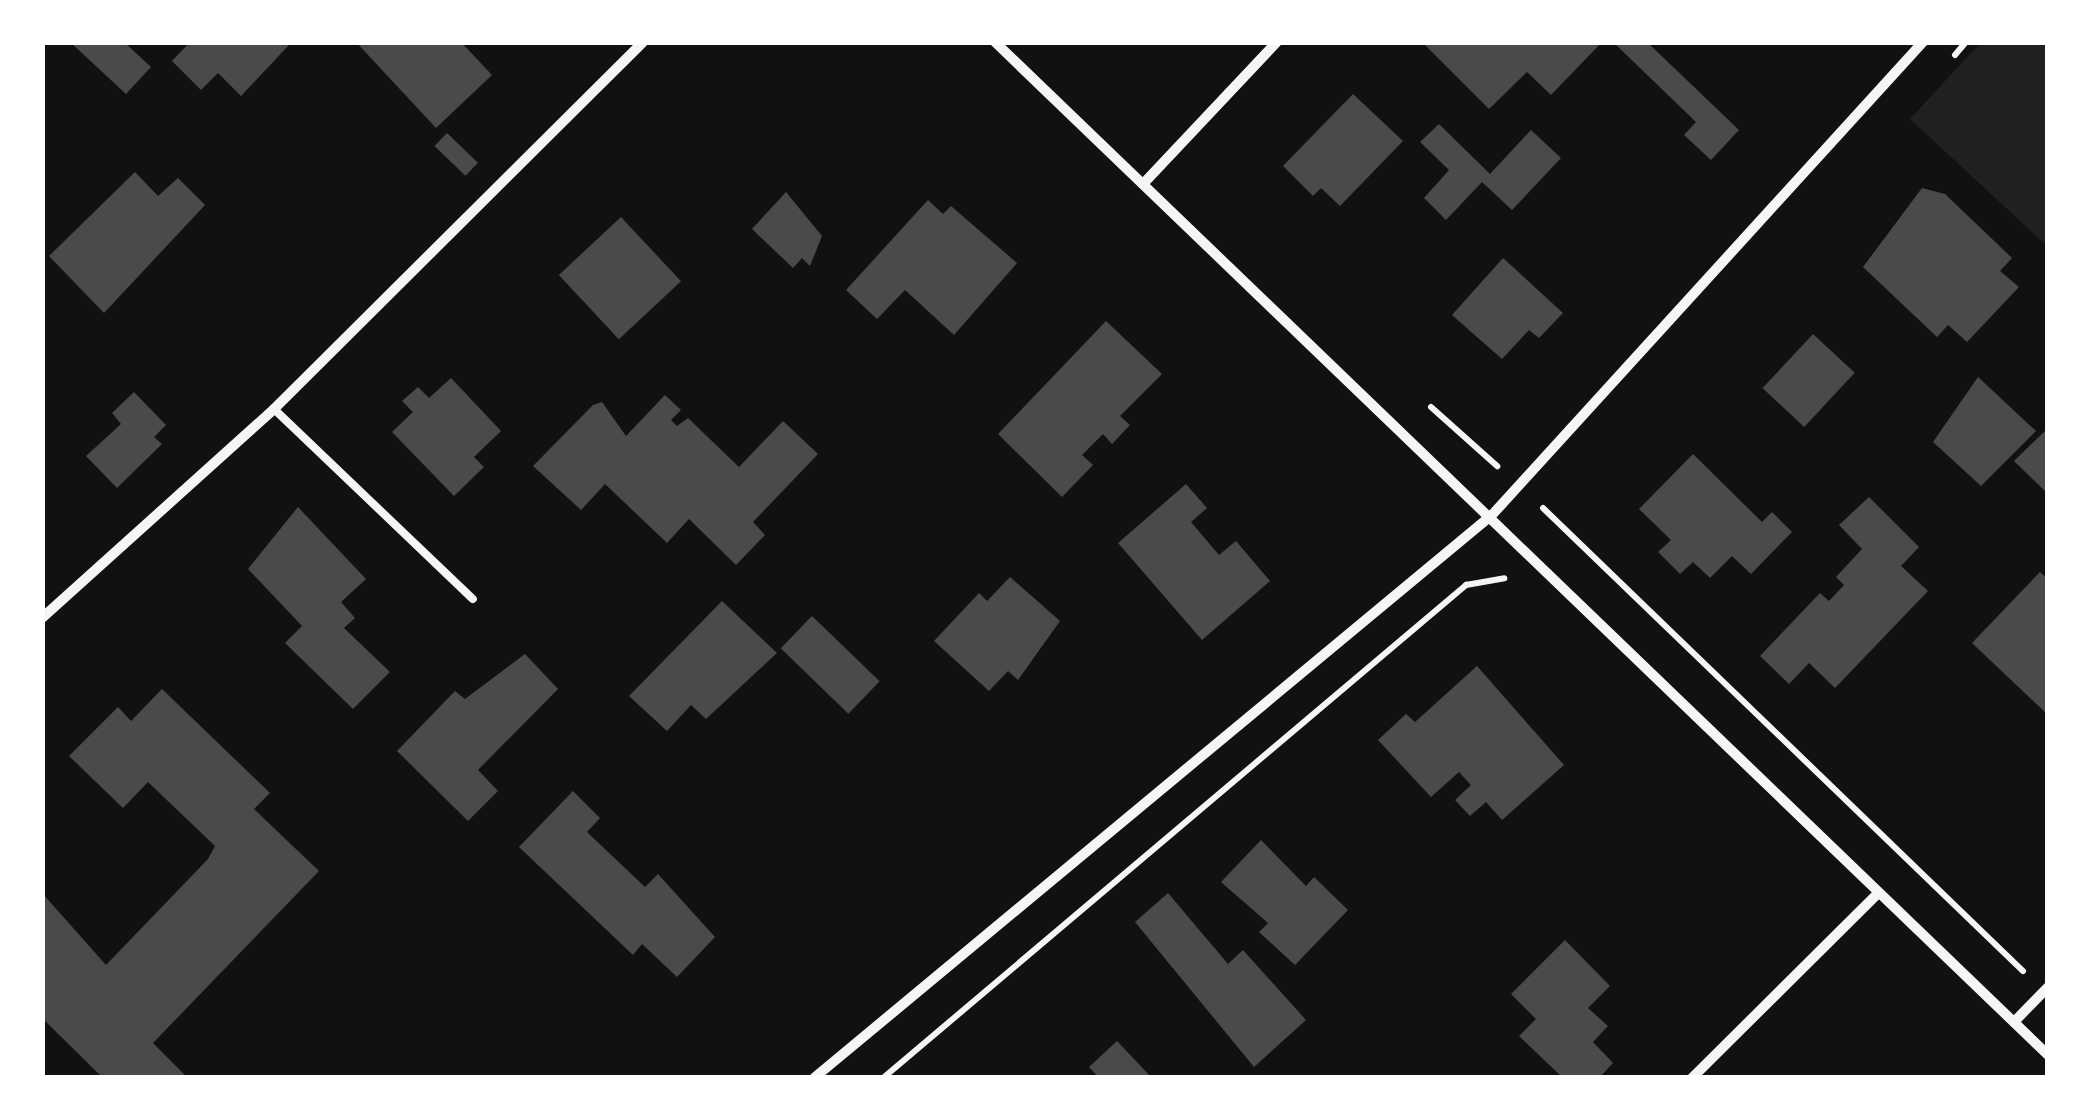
<!DOCTYPE html>
<html>
<head>
<meta charset="utf-8">
<style>
	body { margin:0 }
	#map { position:relative; width:2090px; height:1120px; overflow:hidden; background:#111; font-family:"Noto Sans",sans-serif }
	div>[style] { position:absolute }
	[style*='--x'] { left:calc(var(--x)*1px); top:calc(var(--y)*1px); width:calc(var(--w)*1px); rotate:calc(var(--a)*1deg) }
	.green>* { inset:0; background:#202020 }
	.building>* { inset:0; background:#4a4a4a; transform-origin:0 0 }
	.path>* { height:6px; margin:-3px; padding:0 3px; transform-origin:3px; border-radius:3px; background:#f5f5f5 }
	.service>* { height:8px; margin:-4px; padding:0 4px; transform-origin:4px; border-radius:4px; background:#f5f5f5 }
	.minor>* { height:10px; margin:-5px; padding:0 5px; transform-origin:5px; border-radius:5px; background:#f5f5f5 }
	span { translate:-50% -50%; white-space:nowrap; text-align:center; line-height:1.15; -webkit-text-stroke:8px #fff; paint-order:stroke }
	.frame { position:absolute; inset:0; border:45px solid #fff; pointer-events:none }
</style>
</head>
<body>
<div id="map">
	<div class="green">
		<i style="clip-path:polygon(1981px 42px,2047px 43px,2047px 246px,1910px 119px)"></i>
	</div>
	<div class="building">
		<i style="clip-path:polygon(70px 42px,124px 42px,151px 67px,126px 94px)"></i>
		<i style="clip-path:polygon(190px 42px,286px 42px,289px 45px,241px 96px,218px 73px,201px 90px,172px 61px)"></i>
		<i style="clip-path:polygon(356px 42px,461px 42px,492px 75px,436px 128px)"></i>
		<i style="clip-path:polygon(1422px 42px,1602px 42px,1551px 95px,1527px 72px,1489px 109px)"></i>
		<i style="clip-path:polygon(1613px 42px,1647px 42px,1739px 130px,1711px 160px,1684px 135px,1696px 122px)"></i>
		<i style="clip-path:polygon(1353px 94px,1403px 141px,1340px 206px,1321px 188px,1313px 196px,1283px 166px)"></i>
		<i style="clip-path:polygon(1439px 124px,1490px 174px,1531px 130px,1561px 158px,1512px 210px,1482px 182px,1446px 220px,1424px 198px,1449px 170px,1420px 142px)"></i>
		<i style="left:447px;top:133px;width:43px;height:18px;rotate:44deg"></i>
		<i style="clip-path:polygon(135px 172px,158px 196px,178px 178px,205px 205px,104px 313px,49px 256px)"></i>
		<i style="clip-path:polygon(1922px 188px,1945px 194px,2012px 258px,2000px 271px,2019px 287px,1967px 342px,1948px 325px,1937px 337px,1863px 267px)"></i>
		<i style="clip-path:polygon(786px 192px,822px 236px,810px 266px,802px 258px,793px 268px,752px 229px)"></i>
		<i style="clip-path:polygon(928px 200px,943px 214px,951px 206px,1017px 263px,954px 335px,905px 290px,877px 319px,846px 290px)"></i>
		<i style="left:621px;top:217px;width:88px;height:85px;rotate:47deg"></i>
		<i style="clip-path:polygon(1503px 258px,1563px 313px,1539px 338px,1529px 330px,1502px 359px,1452px 315px)"></i>
		<i style="clip-path:polygon(1106px 321px,1162px 374px,1120px 416px,1130px 425px,1112px 444px,1103px 434px,1082px 455px,1093px 465px,1062px 497px,998px 434px)"></i>
		<i style="left:1813px;top:334px;width:57px;height:74px;rotate:43deg"></i>
		<i style="clip-path:polygon(1978px 377px,2036px 431px,1981px 486px,1933px 442px)"></i>
		<i style="clip-path:polygon(451px 378px,501px 431px,474px 457px,484px 467px,454px 496px,392px 432px,413px 412px,402px 401px,418px 387px,429px 398px)"></i>
		<i style="clip-path:polygon(134px 392px,166px 425px,154px 437px,162px 444px,117px 488px,86px 456px,121px 424px,112px 413px)"></i>
		<i style="clip-path:polygon(665px 395px,681px 410px,671px 420px,677px 426px,688px 418px,739px 467px,783px 421px,818px 454px,753px 522px,765px 535px,736px 565px,689px 519px,667px 543px,605px 484px,581px 510px,533px 466px,593px 405px,602px 402px,626px 436px)"></i>
		<i style="clip-path:polygon(2048px 428px,2048px 494px,2014px 461px)"></i>
		<i style="clip-path:polygon(1693px 454px,1762px 522px,1772px 512px,1792px 532px,1751px 574px,1732px 556px,1710px 578px,1693px 562px,1680px 574px,1658px 552px,1671px 540px,1639px 509px)"></i>
		<i style="clip-path:polygon(1186px 484px,1207px 508px,1191px 522px,1219px 555px,1236px 541px,1270px 581px,1202px 640px,1118px 543px)"></i>
		<i style="clip-path:polygon(1869px 497px,1919px 547px,1901px 566px,1928px 591px,1835px 688px,1809px 663px,1789px 684px,1760px 656px,1820px 593px,1829px 601px,1844px 585px,1836px 577px,1862px 549px,1839px 525px)"></i>
		<i style="clip-path:polygon(298px 507px,366px 579px,341px 602px,355px 618px,344px 628px,390px 672px,353px 709px,285px 643px,302px 626px,248px 569px)"></i>
		<i style="clip-path:polygon(2040px 572px,2048px 579px,2048px 715px,1972px 643px)"></i>
		<i style="clip-path:polygon(1010px 577px,1060px 621px,1018px 680px,1008px 671px,989px 691px,934px 641px,979px 593px,987px 601px)"></i>
		<i style="clip-path:polygon(722px 601px,777px 653px,706px 719px,691px 705px,667px 731px,629px 696px)"></i>
		<i style="left:812px;top:616px;width:94px;height:45px;rotate:44deg"></i>
		<i style="clip-path:polygon(525px 654px,558px 689px,478px 770px,498px 791px,468px 821px,397px 751px,455px 691px,465px 699px)"></i>
		<i style="clip-path:polygon(1477px 666px,1564px 765px,1502px 820px,1486px 802px,1470px 816px,1455px 800px,1471px 785px,1459px 772px,1431px 797px,1378px 740px,1406px 714px,1415px 722px)"></i>
		<i style="clip-path:polygon(162px 689px,270px 793px,254px 809px,319px 871px,153px 1043px,188px 1078px,103px 1078px,42px 1018px,42px 893px,106px 965px,208px 859px,215px 846px,148px 782px,123px 808px,69px 756px,118px 707px,131px 721px)"></i>
		<i style="clip-path:polygon(573px 791px,600px 818px,587px 832px,645px 887px,658px 874px,715px 937px,677px 977px,642px 944px,633px 955px,519px 847px)"></i>
		<i style="clip-path:polygon(1261px 840px,1306px 886px,1314px 877px,1348px 910px,1295px 965px,1259px 932px,1268px 923px,1221px 882px)"></i>
		<i style="clip-path:polygon(1168px 893px,1228px 964px,1243px 950px,1306px 1020px,1254px 1067px,1135px 922px)"></i>
		<i style="clip-path:polygon(1565px 940px,1610px 986px,1588px 1008px,1608px 1026px,1593px 1042px,1613px 1063px,1599px 1078px,1563px 1078px,1519px 1036px,1536px 1019px,1511px 994px)"></i>
		<i style="clip-path:polygon(1117px 1041px,1152px 1078px,1099px 1078px,1089px 1067px)"></i>
	</div>
	<div class="path">
		<i style="--x:1955;--y:55;--w:17;--a:-50"></i>
		<i style="--x:1431;--y:407;--w:89;--a:41.8"></i>
		<i style="--x:1543;--y:508;--w:667;--a:43.97"></i>
		<i style="--x:883;--y:1078;--w:764;--a:-40.22"></i>
		<i style="--x:1466;--y:585;--w:39;--a:-10"></i>
	</div>
	<div class="service">
		<i style="--x:274;--y:409;--w:275;--a:43.7"></i>
	</div>
	<div class="minor">
		<i style="--x:995;--y:42;--w:1461;--a:43.89"></i>
		<i style="--x:1143;--y:184;--w:195;--a:-46.7"></i>
		<i style="--x:42;--y:618;--w:312;--a:-42"></i>
		<i style="--x:274;--y:409;--w:520;--a:-44.84"></i>
		<i style="--x:2014;--y:1022;--w:49;--a:-45.8"></i>
		<i style="--x:814;--y:1078;--w:881;--a:-39.71"></i>
		<i style="--x:1492;--y:515;--w:640;--a:-47.66"></i>
		<i style="--x:1692;--y:1078;--w:262;--a:-44.8"></i>
	</div>
	<div class="frame"></div>
</div>
</body>
</html>
